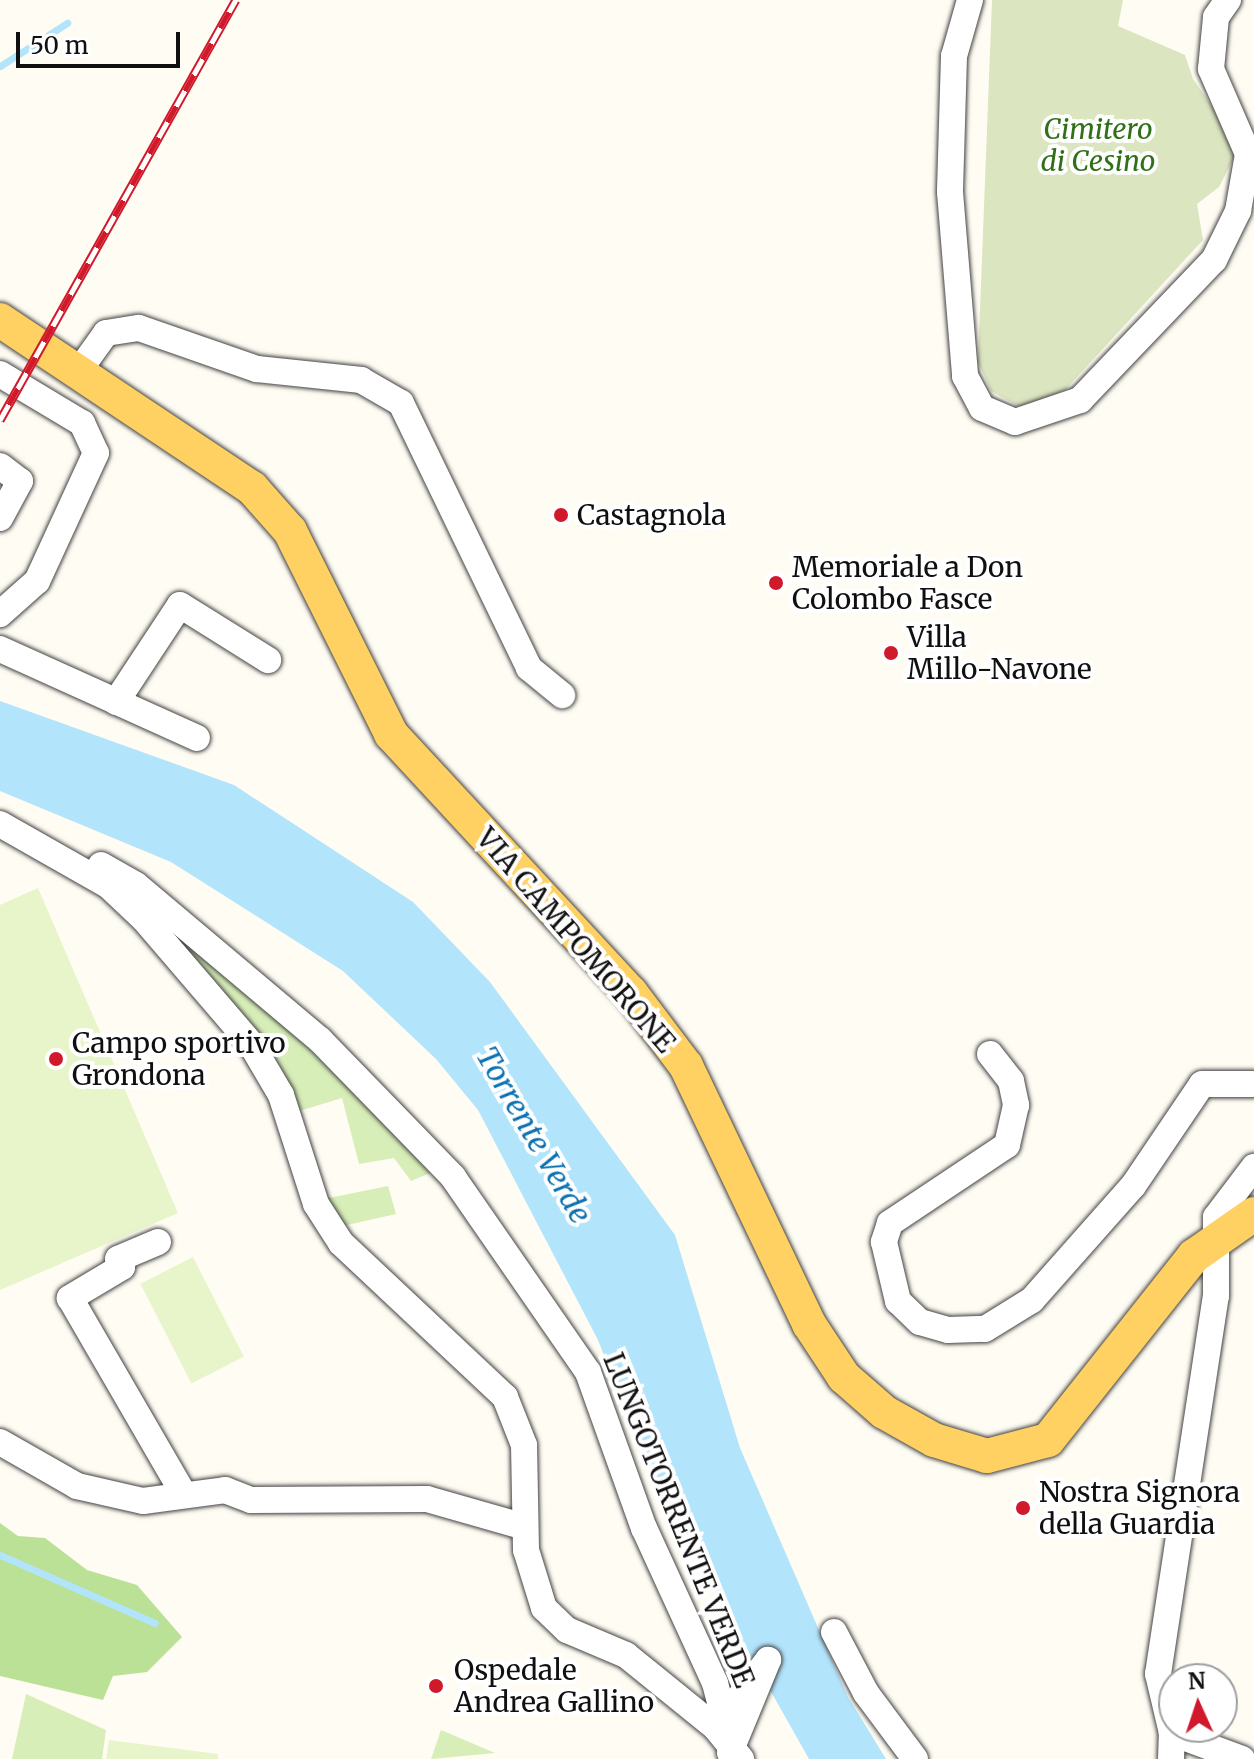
<!DOCTYPE html>
<html>
<head>
<meta charset="utf-8">
<style>
	body { margin:0 }
	#map { position:relative; width:1254px; height:1759px; overflow:hidden; background:#fffcf3; font-family:Merriweather,serif }
	div>[style] { position:absolute }
	[style*='--x'] { left:calc(var(--x)*1px); top:calc(var(--y)*1px); width:calc(var(--w)*1px); rotate:calc(var(--a)*1deg) }
	.green>* { inset:0; background:#d7eeb8 }
	.forest>* { inset:0; background:#bbe196 }
	.cemetery>* { inset:0; background:#dbe5c0 }
	.pitch>* { inset:0; background:#e8f5cb; transform-origin:0 0 }
	.water>* { inset:0; background:#b2e4fc }
	.stream>* { height:7px; margin:-3.5px; padding:0 3.5px; transform-origin:3.5px; border-radius:3.5px; background:#b2e4fc }
	.roads { filter:drop-shadow(0 0 2px #434343) drop-shadow(0 0 2px #434343) }
	.minor>* { height:26px; margin:-13px; padding:0 13px; transform-origin:13px; border-radius:13px; background:#fff }
	.major>* { height:34px; margin:-17px; padding:0 17px; transform-origin:17px; border-radius:17px; background:#ffd163 }
	.rail>* { height:9px; margin-top:-4.5px; transform-origin:0; background:repeating-linear-gradient(90deg,#fff 0 18px,#d0192b 0 36px); box-sizing:border-box; border-block:2px solid #d0192b }
	.dots>* { width:22px; height:22px; translate:-50% -50%; box-sizing:border-box; border:4px solid #fff; border-radius:50% }
	span { translate:-50% -50%; white-space:nowrap; text-align:center; line-height:1.15; -webkit-text-stroke:8px #fff; paint-order:stroke }
	.park-label { font-size:28px; color:#2f7018; font-style:italic }
	.poi-label { font-size:28px; color:#101010 }
	.left { translate:0 -50%; text-align:left }
	.street-label { font-size:28px; color:#101010 }
	.water-label { font-size:30px; color:#0b71b0; font-style:italic }
	.north { position:absolute; left:1158px; top:1663px; width:80px; height:80px; box-sizing:border-box; background:#fff; border:2px solid #9f9f9f; border-radius:50%; rotate:357deg; font-size:22px; font-weight:700; line-height:32px; text-align:center; color:#101010 }
	.north::after { content:''; display:block; margin:auto; width:28px; height:36px; background:#d0192b; clip-path:polygon(50% 0,100% 100%,50% 72%,0 100%) }
	.scale { position:absolute; left:16px; top:32px; width:164px; height:36px; box-sizing:border-box; border:4px solid #101010; border-top:0; padding-left:10px; font-size:24px; line-height:28px; white-space:nowrap; color:#101010; -webkit-text-stroke:6px #fff; paint-order:stroke }
</style>
</head>
<body>
<div id="map">
	<div class="green">
		<i style="clip-path:polygon(148px 913px,306px 1035px,435px 1171px,411px 1181px,394px 1158px,359px 1164px,342px 1098px,296px 1112px)"></i>
		<i style="clip-path:polygon(388px 1186px,396px 1214px,338px 1227px,324px 1199px)"></i>
		<i style="clip-path:polygon(26px 1694px,106px 1730px,102px 1759px,12px 1759px)"></i>
		<i style="clip-path:polygon(441px 1730px,495px 1753px,431px 1759px)"></i>
	</div>
	<div class="forest">
		<i style="clip-path:polygon(0 1523px,18px 1536px,45px 1538px,87px 1570px,137px 1585px,182px 1637px,147px 1672px,113px 1676px,103px 1700px,0 1676px)"></i>
	</div>
	<div class="cemetery">
		<i style="clip-path:polygon(992px 0,1123px 0,1118px 26px,1185px 55px,1193px 79px,1233px 136px,1236px 154px,1219px 187px,1197px 204px,1203px 240px,1065px 390px,1020px 407px,991px 391px,978px 362px)"></i>
	</div>
	<div class="pitch">
		<i style="clip-path:polygon(38px 888px,178px 1213px,0 1290px,0 905px)"></i>
		<i style="left:193px;top:1257px;width:112px;height:59px;rotate:63deg"></i>
		<i style="clip-path:polygon(109px 1740px,218px 1754px,218px 1759px,106px 1759px)"></i>
	</div>
	<div class="water">
		<i style="clip-path:polygon(0 701px,234px 785px,413px 902px,490px 982px,675px 1235px,740px 1448px,848px 1697px,886px 1759px,809px 1759px,668px 1509px,597px 1338px,478px 1110px,436px 1059px,343px 971px,171px 862px,0 791px)"></i>
	</div>
	<div class="stream">
		<i style="--x:0;--y:66;--w:80;--a:-32.7"></i>
		<i style="--x:0;--y:1555;--w:169;--a:23.7"></i>
		<i style="--x:696;--y:1585;--w:26;--a:0"></i>
	</div>
	<div class="roads">
		<div class="minor">
			<i style="--x:970;--y:0;--w:58;--a:105.9"></i>
			<i style="--x:954;--y:56;--w:136;--a:91.7"></i>
			<i style="--x:950;--y:192;--w:185;--a:85.3"></i>
			<i style="--x:965;--y:376;--w:36;--a:62"></i>
			<i style="--x:982;--y:408;--w:36;--a:23"></i>
			<i style="--x:1015;--y:422;--w:69;--a:-18.7"></i>
			<i style="--x:1080;--y:400;--w:194;--a:-46.3"></i>
			<i style="--x:1214;--y:260;--w:55;--a:-63.9"></i>
			<i style="--x:1238;--y:211;--w:58;--a:-80"></i>
			<i style="--x:1248;--y:154;--w:93;--a:-113.5"></i>
			<i style="--x:1211;--y:69;--w:52;--a:-84.5"></i>
			<i style="--x:1216;--y:17;--w:21;--a:-55"></i>
			<i style="--x:78;--y:372;--w:48;--a:-54.3"></i>
			<i style="--x:106;--y:333;--w:33;--a:-9"></i>
			<i style="--x:139;--y:328;--w:125;--a:19.2"></i>
			<i style="--x:257;--y:369;--w:105;--a:6"></i>
			<i style="--x:361;--y:380;--w:46;--a:29.9"></i>
			<i style="--x:401;--y:403;--w:294;--a:64.2"></i>
			<i style="--x:529;--y:668;--w:43;--a:39.3"></i>
			<i style="--x:0;--y:374;--w:96;--a:30.9"></i>
			<i style="--x:82;--y:423;--w:33;--a:65"></i>
			<i style="--x:96;--y:453;--w:141;--a:114.7"></i>
			<i style="--x:37;--y:581;--w:50;--a:138.3"></i>
			<i style="--x:0;--y:466;--w:25;--a:37"></i>
			<i style="--x:20;--y:481;--w:42;--a:118.4"></i>
			<i style="--x:0;--y:649;--w:216;--a:24.3"></i>
			<i style="--x:116;--y:702;--w:116;--a:-56.6"></i>
			<i style="--x:180;--y:605;--w:104;--a:32"></i>
			<i style="--x:0;--y:824;--w:125;--a:29.6"></i>
			<i style="--x:109;--y:886;--w:48;--a:43.3"></i>
			<i style="--x:144;--y:919;--w:165;--a:49.4"></i>
			<i style="--x:251;--y:1044;--w:59;--a:59.5"></i>
			<i style="--x:281;--y:1095;--w:114;--a:72.2"></i>
			<i style="--x:316;--y:1204;--w:46;--a:57.3"></i>
			<i style="--x:341;--y:1243;--w:225;--a:43.2"></i>
			<i style="--x:505;--y:1397;--w:52;--a:68.4"></i>
			<i style="--x:524;--y:1445;--w:105;--a:88.9"></i>
			<i style="--x:526;--y:1550;--w:61;--a:72.8"></i>
			<i style="--x:544;--y:1608;--w:32;--a:44"></i>
			<i style="--x:567;--y:1630;--w:64;--a:23"></i>
			<i style="--x:626;--y:1655;--w:116;--a:39"></i>
			<i style="--x:716;--y:1728;--w:40;--a:51"></i>
			<i style="--x:101;--y:865;--w:40;--a:29.7"></i>
			<i style="--x:136;--y:885;--w:241;--a:40.1"></i>
			<i style="--x:320;--y:1040;--w:191;--a:45.8"></i>
			<i style="--x:453;--y:1177;--w:237;--a:55.3"></i>
			<i style="--x:588;--y:1372;--w:166;--a:70.3"></i>
			<i style="--x:644;--y:1528;--w:170;--a:65.4"></i>
			<i style="--x:715;--y:1683;--w:60;--a:75.5"></i>
			<i style="--x:990;--y:1054;--w:34;--a:52"></i>
			<i style="--x:1011;--y:1081;--w:25;--a:78"></i>
			<i style="--x:1016;--y:1105;--w:41;--a:102.7"></i>
			<i style="--x:1007;--y:1145;--w:141;--a:146.3"></i>
			<i style="--x:890;--y:1223;--w:20;--a:108"></i>
			<i style="--x:884;--y:1242;--w:61;--a:76.7"></i>
			<i style="--x:898;--y:1301;--w:30;--a:44"></i>
			<i style="--x:920;--y:1322;--w:29;--a:16"></i>
			<i style="--x:948;--y:1330;--w:37;--a:-2"></i>
			<i style="--x:985;--y:1329;--w:55;--a:-31.7"></i>
			<i style="--x:1032;--y:1300;--w:152;--a:-48.5"></i>
			<i style="--x:1133;--y:1186;--w:123;--a:-55.9"></i>
			<i style="--x:1202;--y:1084;--w:52;--a:0"></i>
			<i style="--x:158;--y:1242;--w:43;--a:157"></i>
			<i style="--x:118;--y:1259;--w:9;--a:63"></i>
			<i style="--x:122;--y:1267;--w:61;--a:149.2"></i>
			<i style="--x:70;--y:1298;--w:223;--a:59.9"></i>
			<i style="--x:0;--y:1442;--w:89;--a:29.7"></i>
			<i style="--x:77;--y:1486;--w:68;--a:12.8"></i>
			<i style="--x:143;--y:1501;--w:83;--a:-7.6"></i>
			<i style="--x:225;--y:1490;--w:28;--a:21"></i>
			<i style="--x:251;--y:1500;--w:176;--a:-0.3"></i>
			<i style="--x:427;--y:1499;--w:102;--a:15.9"></i>
			<i style="--x:834;--y:1632;--w:69;--a:62.3"></i>
			<i style="--x:866;--y:1693;--w:82;--a:53.4"></i>
			<i style="--x:716;--y:1728;--w:86;--a:-52.6"></i>
			<i style="--x:768;--y:1660;--w:100;--a:112.4"></i>
			<i style="--x:1171;--y:1759;--w:26;--a:-88"></i>
			<i style="--x:1242;--y:1759;--w:75;--a:-159.6"></i>
			<i style="--x:1172;--y:1733;--w:61;--a:-103.3"></i>
			<i style="--x:1158;--y:1674;--w:382;--a:-81.3"></i>
			<i style="--x:1216;--y:1296;--w:79;--a:-90"></i>
			<i style="--x:1216;--y:1217;--w:63;--a:-52.8"></i>
		</div>
		<div class="major">
			<i style="--x:0;--y:320;--w:303;--a:33.7"></i>
			<i style="--x:252;--y:488;--w:57;--a:48.5"></i>
			<i style="--x:290;--y:531;--w:227;--a:63.5"></i>
			<i style="--x:391;--y:734;--w:353;--a:47.2"></i>
			<i style="--x:631;--y:993;--w:91;--a:53"></i>
			<i style="--x:686;--y:1066;--w:286;--a:64.5"></i>
			<i style="--x:809;--y:1324;--w:64;--a:56.6"></i>
			<i style="--x:844;--y:1377;--w:53;--a:41.2"></i>
			<i style="--x:884;--y:1412;--w:57;--a:29.2"></i>
			<i style="--x:934;--y:1440;--w:55;--a:16.8"></i>
			<i style="--x:987;--y:1456;--w:63;--a:-14.7"></i>
			<i style="--x:1048;--y:1440;--w:235;--a:-51.6"></i>
			<i style="--x:1194;--y:1256;--w:73;--a:-35"></i>
		</div>
	</div>
	<div class="rail">
		<i style="--x:0;--y:420;--w:482;--a:-60.7"></i>
	</div>
	<div class="dots">
		<i style="left:561px;top:515px;background:#d0192b"></i>
		<i style="left:776px;top:583px;background:#d0192b"></i>
		<i style="left:891px;top:653px;background:#d0192b"></i>
		<i style="left:56px;top:1059px;background:#d0192b"></i>
		<i style="left:1023px;top:1508px;background:#d0192b"></i>
		<i style="left:436px;top:1686px;background:#d0192b"></i>
	</div>
	<div class="park-label">
		<span style="left:1098px;top:145px">Cimitero<br>di Cesino</span>
	</div>
	<div class="poi-label">
		<span class="left" style="left:577px;top:515px">Castagnola</span>
		<span class="left" style="left:792px;top:583px">Memoriale a Don<br>Colombo Fasce</span>
		<span class="left" style="left:907px;top:653px">Villa<br>Millo-Navone</span>
		<span class="left" style="left:72px;top:1059px">Campo sportivo<br>Grondona</span>
		<span class="left" style="left:1039px;top:1508px">Nostra Signora<br>della Guardia</span>
		<span class="left" style="left:454px;top:1686px">Ospedale<br>Andrea Gallino</span>
	</div>
	<div class="street-label">
		<span style="left:576px;top:940px;rotate:49deg">VIA CAMPOMORONE</span>
		<span style="left:679px;top:1520px;rotate:68deg">LUNGOTORRENTE VERDE</span>
	</div>
	<div class="water-label">
		<span style="left:534px;top:1135px;rotate:60deg">Torrente Verde</span>
	</div>
	<div class="north">N</div>
	<div class="scale">50 m</div>
</div>
</body>
</html>
